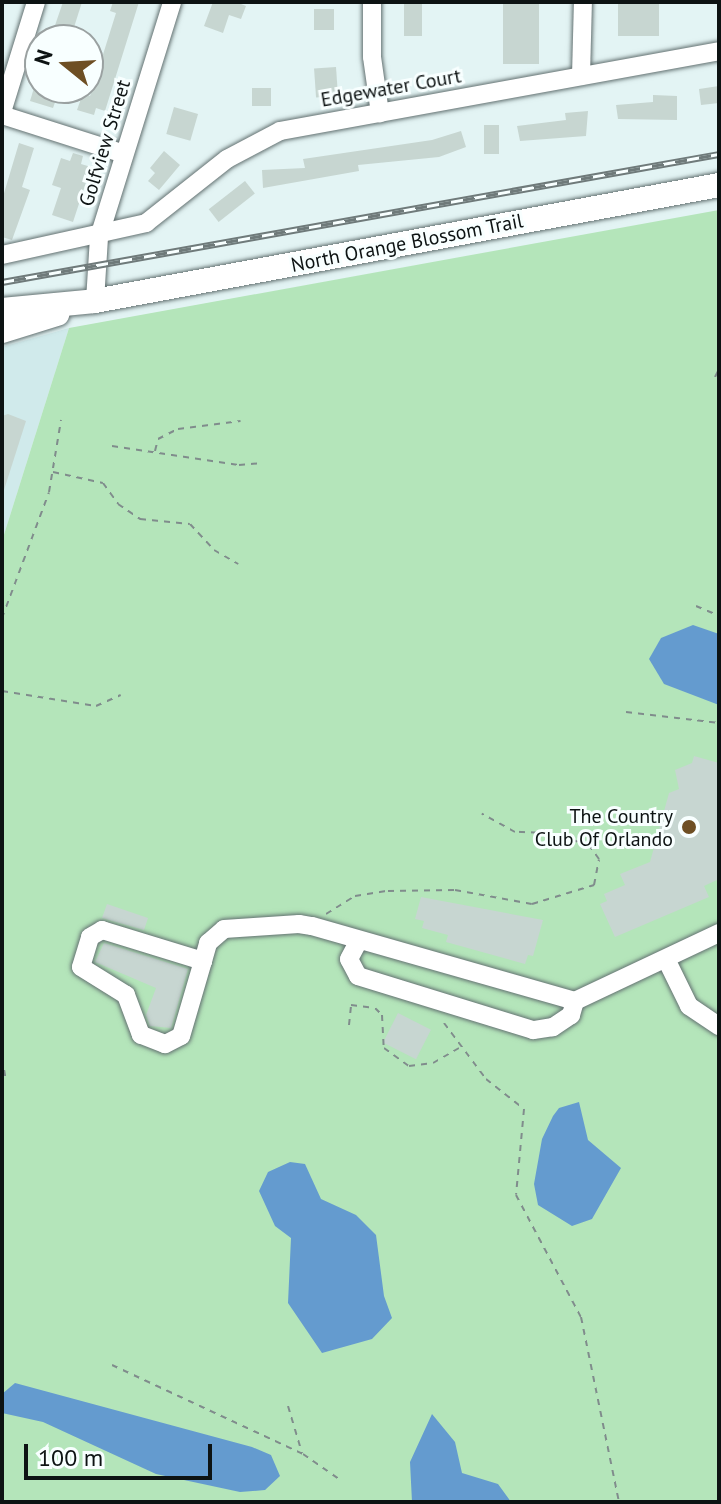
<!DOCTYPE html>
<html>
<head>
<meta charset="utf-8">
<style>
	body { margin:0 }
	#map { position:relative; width:721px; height:1504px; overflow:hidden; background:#e3f4f4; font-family:"PT Sans",sans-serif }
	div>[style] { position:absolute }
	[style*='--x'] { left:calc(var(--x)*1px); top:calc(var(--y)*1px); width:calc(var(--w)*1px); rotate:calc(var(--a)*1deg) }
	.built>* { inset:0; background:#d0eaeb }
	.green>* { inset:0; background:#b4e5ba }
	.water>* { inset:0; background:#649bcf }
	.building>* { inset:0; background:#c7d6d1; transform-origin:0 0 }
	.path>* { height:2px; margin-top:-1px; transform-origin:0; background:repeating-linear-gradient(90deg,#808c8c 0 6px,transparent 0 12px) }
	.roads { filter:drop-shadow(0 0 2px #637171) drop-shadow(0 0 2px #637171) }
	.minor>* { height:18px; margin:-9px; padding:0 9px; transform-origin:9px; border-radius:9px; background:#fff }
	.major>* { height:24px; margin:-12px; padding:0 12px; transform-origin:12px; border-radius:12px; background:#fff }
	.rail>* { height:7px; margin-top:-3.5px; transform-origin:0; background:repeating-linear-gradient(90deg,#f8ffff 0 12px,#6f7a7a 0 24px); box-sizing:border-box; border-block:2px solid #6f7a7a }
	.dots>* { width:22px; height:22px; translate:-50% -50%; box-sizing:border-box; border:4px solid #f8ffff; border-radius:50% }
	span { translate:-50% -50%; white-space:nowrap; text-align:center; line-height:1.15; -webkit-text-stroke:6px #f8ffff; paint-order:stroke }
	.street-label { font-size:20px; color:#0d1313 }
	.poi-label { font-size:20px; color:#0d1313 }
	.right { translate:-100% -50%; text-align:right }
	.frame { position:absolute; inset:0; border:4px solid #0d1313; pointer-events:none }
	.north { position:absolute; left:24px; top:24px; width:80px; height:80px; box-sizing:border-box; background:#f8ffff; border:2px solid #9aa1a1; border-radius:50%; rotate:288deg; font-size:22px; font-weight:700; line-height:32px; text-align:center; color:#0d1313 }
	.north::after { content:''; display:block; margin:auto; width:28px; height:36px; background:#6e4f24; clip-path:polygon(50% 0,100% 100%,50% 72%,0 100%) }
	.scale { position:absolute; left:24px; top:1444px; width:188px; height:36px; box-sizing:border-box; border:4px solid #0d1313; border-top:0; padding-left:10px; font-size:24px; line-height:28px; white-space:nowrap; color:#0d1313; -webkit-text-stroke:6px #f8ffff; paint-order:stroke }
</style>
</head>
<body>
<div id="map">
	<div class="built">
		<i style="clip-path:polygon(69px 328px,2px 541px,2px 347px)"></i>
	</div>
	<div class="green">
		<i style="clip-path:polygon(719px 210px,719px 1502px,2px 1502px,2px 541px,69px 328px)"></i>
	</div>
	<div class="water">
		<i style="clip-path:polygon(693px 625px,719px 634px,719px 705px,664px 684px,649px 659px,661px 638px)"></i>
		<i style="clip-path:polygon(579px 1102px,588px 1140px,621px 1168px,592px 1219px,572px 1226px,538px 1205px,534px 1184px,542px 1139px,553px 1116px,559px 1108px)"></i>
		<i style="clip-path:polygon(290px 1162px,305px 1164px,321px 1199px,356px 1215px,376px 1235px,384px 1296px,392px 1318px,372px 1339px,322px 1353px,288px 1303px,291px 1238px,275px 1226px,259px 1191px,268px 1172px)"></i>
		<i style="clip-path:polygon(15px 1383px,252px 1447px,271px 1455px,280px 1476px,265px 1490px,240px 1492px,156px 1474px,43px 1422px,2px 1413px,2px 1394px)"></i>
		<i style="clip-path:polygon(432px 1414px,455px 1442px,462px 1473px,498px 1484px,511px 1502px,412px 1502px,410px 1462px)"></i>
	</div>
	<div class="building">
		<i style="clip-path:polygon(63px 2px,82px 2px,70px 40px,50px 40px)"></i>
		<i style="clip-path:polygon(113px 2px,139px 2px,105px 111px,96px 108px,94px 115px,77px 110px,83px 93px,90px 96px,116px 13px,110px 11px)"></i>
		<i style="clip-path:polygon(213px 2px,236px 2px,246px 6px,241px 19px,229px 15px,223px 33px,204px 26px)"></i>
		<i style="left:404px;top:2px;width:18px;height:34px"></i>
		<i style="left:539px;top:2px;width:62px;height:36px;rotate:90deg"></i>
		<i style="left:618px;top:2px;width:41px;height:34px"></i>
		<i style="left:314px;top:9px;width:20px;height:21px"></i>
		<i style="left:336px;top:67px;width:29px;height:22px;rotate:86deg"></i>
		<i style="clip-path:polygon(719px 86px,719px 103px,701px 105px,699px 89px)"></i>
		<i style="clip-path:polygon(34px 88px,60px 88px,53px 108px,30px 101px)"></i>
		<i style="left:252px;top:88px;width:19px;height:18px"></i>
		<i style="clip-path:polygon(653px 95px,677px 96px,677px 120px,618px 119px,616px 105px,653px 102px)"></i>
		<i style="left:174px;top:107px;width:25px;height:28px;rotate:16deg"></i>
		<i style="clip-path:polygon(588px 111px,586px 136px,520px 141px,517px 126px,566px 120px,565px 113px)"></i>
		<i style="left:484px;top:125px;width:15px;height:29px"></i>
		<i style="clip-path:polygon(461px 131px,466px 147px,439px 157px,358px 165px,359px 171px,263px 188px,262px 170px,305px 168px,303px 159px,432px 140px)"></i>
		<i style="clip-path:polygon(19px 143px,34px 148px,22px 187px,30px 190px,12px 240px,2px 237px,2px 200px)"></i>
		<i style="clip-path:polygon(164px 151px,180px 165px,159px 190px,148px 181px,155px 173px,150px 168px)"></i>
		<i style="clip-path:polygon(73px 153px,83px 156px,81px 164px,91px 167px,73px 222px,52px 215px,61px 188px,52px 185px,61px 158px,70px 161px)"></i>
		<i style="left:245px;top:181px;width:16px;height:46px;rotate:52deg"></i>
		<i style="clip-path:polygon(8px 414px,26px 421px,4px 490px,2px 416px)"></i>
		<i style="clip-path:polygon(694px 756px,719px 763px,719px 879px,704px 886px,709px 897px,615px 937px,600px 904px,607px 901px,604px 894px,625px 885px,620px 874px,650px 862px,669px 793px,679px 789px,675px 770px,692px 763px)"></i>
		<i style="clip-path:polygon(421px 897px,543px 920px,533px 956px,528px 955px,525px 964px,446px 942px,448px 935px,422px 928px,424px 921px,415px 919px)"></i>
		<i style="clip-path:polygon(107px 904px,148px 918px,144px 930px,102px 918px)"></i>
		<i style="clip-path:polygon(104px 943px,188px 969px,171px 1028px,150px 1026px,146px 1015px,156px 988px,95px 962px)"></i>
		<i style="left:398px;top:1013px;width:37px;height:33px;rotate:27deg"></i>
	</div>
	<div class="path">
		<i style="--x:715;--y:377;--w:9;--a:-63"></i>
		<i style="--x:112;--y:446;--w:128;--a:8.5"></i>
		<i style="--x:239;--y:465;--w:24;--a:-5"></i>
		<i style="--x:155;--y:451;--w:12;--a:-76"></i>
		<i style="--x:158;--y:439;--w:22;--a:-27"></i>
		<i style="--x:178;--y:429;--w:63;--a:-7.4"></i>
		<i style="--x:53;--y:472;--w:51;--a:12.4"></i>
		<i style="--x:103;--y:483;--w:26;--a:54"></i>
		<i style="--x:118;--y:504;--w:27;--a:34"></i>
		<i style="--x:140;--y:519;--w:50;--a:5.7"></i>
		<i style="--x:190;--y:524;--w:35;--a:47"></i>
		<i style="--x:214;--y:550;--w:28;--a:30"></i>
		<i style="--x:696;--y:606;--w:25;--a:23"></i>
		<i style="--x:2;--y:618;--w:134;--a:-69.5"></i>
		<i style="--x:49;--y:492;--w:73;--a:-80.5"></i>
		<i style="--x:2;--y:691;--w:95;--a:9.1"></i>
		<i style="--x:96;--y:706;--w:27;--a:-24"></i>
		<i style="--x:626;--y:712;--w:94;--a:6.7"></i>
		<i style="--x:326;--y:914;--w:34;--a:-32"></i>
		<i style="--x:355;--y:896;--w:33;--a:-9"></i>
		<i style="--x:388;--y:891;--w:67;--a:-0.9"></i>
		<i style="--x:455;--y:890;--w:78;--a:10.3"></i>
		<i style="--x:532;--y:904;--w:65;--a:-17"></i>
		<i style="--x:594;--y:885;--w:26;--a:-79"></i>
		<i style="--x:599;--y:859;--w:17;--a:-126"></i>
		<i style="--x:589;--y:845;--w:42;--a:-163.3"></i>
		<i style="--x:549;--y:833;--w:34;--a:-178"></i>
		<i style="--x:515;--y:832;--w:38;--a:-151"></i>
		<i style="--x:444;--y:1023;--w:70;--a:53.1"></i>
		<i style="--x:486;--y:1079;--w:48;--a:38.3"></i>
		<i style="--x:524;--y:1109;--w:86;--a:95.3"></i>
		<i style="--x:516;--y:1195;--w:138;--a:62"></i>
		<i style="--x:581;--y:1317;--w:189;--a:78.4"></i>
		<i style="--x:349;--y:1025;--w:20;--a:-84"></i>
		<i style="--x:351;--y:1005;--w:24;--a:7"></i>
		<i style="--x:375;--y:1008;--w:10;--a:45"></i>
		<i style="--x:382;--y:1015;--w:33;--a:87"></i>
		<i style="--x:384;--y:1048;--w:31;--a:36"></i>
		<i style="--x:409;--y:1066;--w:24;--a:-7"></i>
		<i style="--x:433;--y:1063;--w:30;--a:-30"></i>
		<i style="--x:2;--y:1058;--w:23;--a:80"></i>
		<i style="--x:112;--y:1365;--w:211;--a:25"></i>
		<i style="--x:303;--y:1454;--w:44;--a:34.8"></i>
		<i style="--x:288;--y:1406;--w:49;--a:73.4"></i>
	</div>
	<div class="roads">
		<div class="minor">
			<i style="--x:372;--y:2;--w:55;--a:90"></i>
			<i style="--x:372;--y:57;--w:57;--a:81.9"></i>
			<i style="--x:581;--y:76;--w:74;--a:-88.5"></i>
			<i style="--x:2;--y:112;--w:115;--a:-72.8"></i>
			<i style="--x:2;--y:115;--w:128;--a:17.7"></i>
			<i style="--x:2;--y:255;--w:148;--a:-12.5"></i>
			<i style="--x:146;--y:223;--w:103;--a:-38.3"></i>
			<i style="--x:227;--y:159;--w:60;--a:-27.8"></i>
			<i style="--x:280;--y:131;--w:446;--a:-10.3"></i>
			<i style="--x:95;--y:301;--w:64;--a:-86.4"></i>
			<i style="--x:99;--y:237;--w:246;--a:-72.7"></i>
			<i style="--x:203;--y:961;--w:78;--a:106.3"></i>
			<i style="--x:181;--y:1036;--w:18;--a:153"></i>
			<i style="--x:165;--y:1044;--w:26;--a:-159"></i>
			<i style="--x:141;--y:1035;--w:43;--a:-110.6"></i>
			<i style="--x:126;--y:995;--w:53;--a:-148.1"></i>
			<i style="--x:81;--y:967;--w:31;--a:-73"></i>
			<i style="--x:90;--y:937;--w:14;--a:-30"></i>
			<i style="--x:102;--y:930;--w:106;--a:17.1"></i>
			<i style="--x:203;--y:961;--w:19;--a:-74"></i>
			<i style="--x:208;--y:943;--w:21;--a:-41"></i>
			<i style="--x:224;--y:929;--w:75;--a:-3.8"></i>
			<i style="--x:299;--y:924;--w:13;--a:9"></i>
			<i style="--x:312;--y:926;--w:273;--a:15.9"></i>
			<i style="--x:575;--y:1001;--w:15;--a:106"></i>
			<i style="--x:571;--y:1015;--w:22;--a:146"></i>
			<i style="--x:553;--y:1027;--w:20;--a:171"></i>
			<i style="--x:533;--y:1030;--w:183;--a:-162.9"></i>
			<i style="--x:358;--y:976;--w:19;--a:-118"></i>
			<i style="--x:349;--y:959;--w:21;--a:-62"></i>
			<i style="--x:667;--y:961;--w:50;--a:63.9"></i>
			<i style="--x:689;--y:1006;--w:36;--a:34"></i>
			<i style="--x:575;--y:1001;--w:159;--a:-25.3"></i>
		</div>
		<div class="major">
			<i style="--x:2;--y:310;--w:93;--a:-5.5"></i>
			<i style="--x:95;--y:301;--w:635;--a:-10.53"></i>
			<i style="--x:2;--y:331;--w:58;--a:-17.2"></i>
		</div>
	</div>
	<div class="rail">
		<i style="--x:2;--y:282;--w:728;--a:-10.12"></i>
	</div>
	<div class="dots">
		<i style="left:689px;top:827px;background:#6e4f24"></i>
	</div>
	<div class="street-label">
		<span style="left:391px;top:88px;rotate:-10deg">Edgewater Court</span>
		<span style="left:105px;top:143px;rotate:-73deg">Golfview Street</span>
		<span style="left:407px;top:243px;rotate:-11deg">North Orange Blossom Trail</span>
	</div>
	<div class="poi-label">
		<span class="right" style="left:673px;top:828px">The Country<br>Club Of Orlando</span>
	</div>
	<div class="frame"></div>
	<div class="north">N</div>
	<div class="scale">100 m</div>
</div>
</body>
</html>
